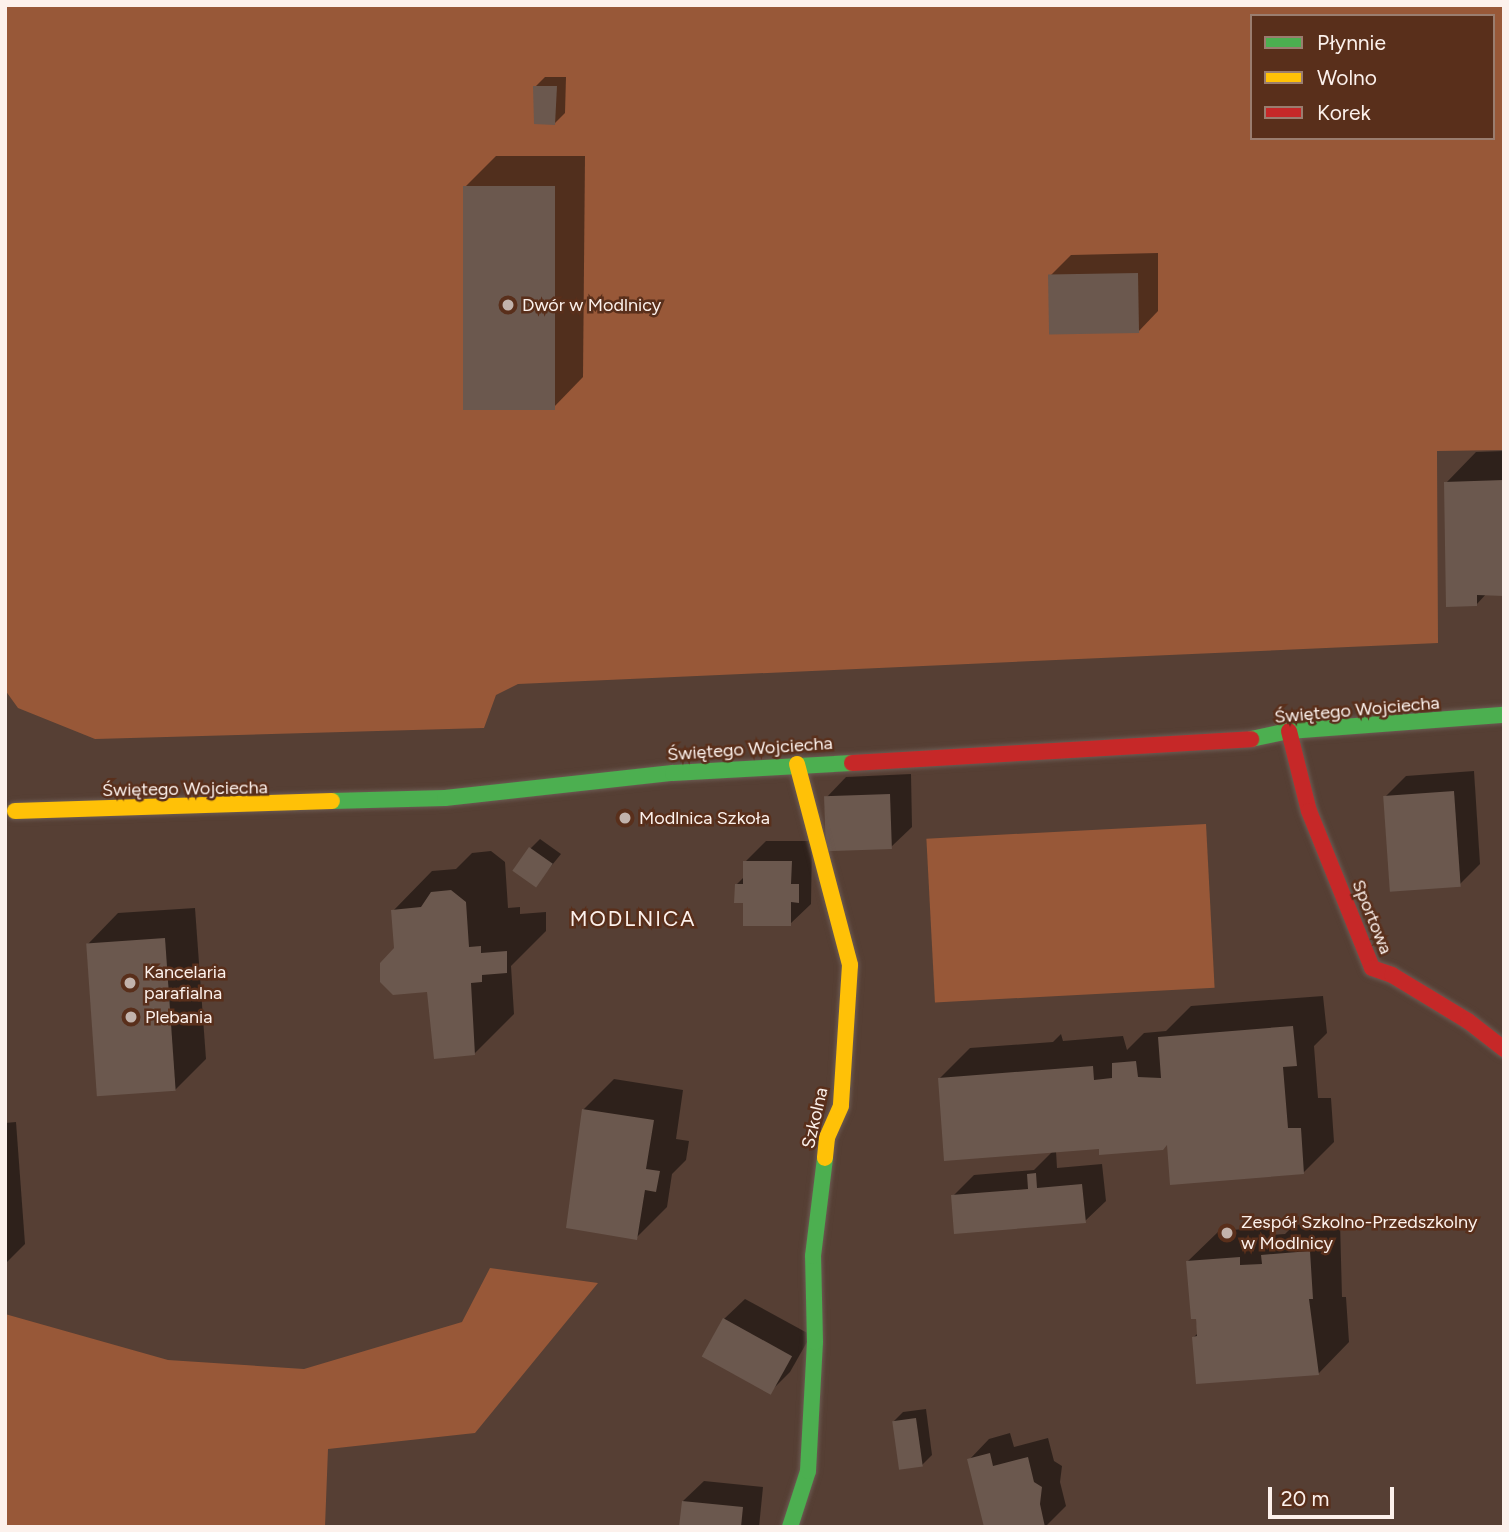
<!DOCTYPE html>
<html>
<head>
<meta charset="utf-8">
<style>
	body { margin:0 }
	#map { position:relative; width:1509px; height:1532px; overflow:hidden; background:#563f34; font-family:Figtree,sans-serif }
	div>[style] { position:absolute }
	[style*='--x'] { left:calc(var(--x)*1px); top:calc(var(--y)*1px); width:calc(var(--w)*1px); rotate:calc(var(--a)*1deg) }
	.green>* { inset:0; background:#985838; transform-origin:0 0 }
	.shadow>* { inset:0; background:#0007 }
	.building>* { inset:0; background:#6b584e; transform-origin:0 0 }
	.roads { filter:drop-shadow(0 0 2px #6c5b53) drop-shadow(0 0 2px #6c5b53) }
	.fast>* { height:16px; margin:-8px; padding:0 8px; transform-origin:8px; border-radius:8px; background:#4caf50 }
	.slow>* { height:16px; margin:-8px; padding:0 8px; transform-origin:8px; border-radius:8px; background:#ffc107 }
	.jam>* { height:16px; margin:-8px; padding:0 8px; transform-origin:8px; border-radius:8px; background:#c62828 }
	.dots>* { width:19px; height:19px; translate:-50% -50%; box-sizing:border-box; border:4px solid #592f1b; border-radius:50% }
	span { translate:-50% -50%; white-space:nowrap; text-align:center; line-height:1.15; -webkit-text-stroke:5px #592f1b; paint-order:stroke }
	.poi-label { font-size:18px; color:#fcf1ec }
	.left { translate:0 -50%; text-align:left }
	.street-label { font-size:18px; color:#fcf1ec }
	.quarter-label { font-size:21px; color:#fcf1ec; letter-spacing:2px }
	.frame { position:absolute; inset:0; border:7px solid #fcf1ec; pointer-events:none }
	.legend { position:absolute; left:1250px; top:14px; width:245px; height:126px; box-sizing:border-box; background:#592f1b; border:2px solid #9a7d6f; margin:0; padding:9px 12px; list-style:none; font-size:21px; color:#fcf1ec }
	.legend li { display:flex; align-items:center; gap:14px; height:35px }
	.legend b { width:35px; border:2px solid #9a7d6f }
	.scale { position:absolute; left:1268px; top:1487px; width:126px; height:32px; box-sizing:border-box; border:4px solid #fcf1ec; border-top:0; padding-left:9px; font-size:21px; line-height:24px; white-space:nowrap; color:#fcf1ec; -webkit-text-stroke:5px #592f1b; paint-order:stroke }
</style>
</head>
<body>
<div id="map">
	<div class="green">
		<i style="clip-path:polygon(evenodd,5px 5px,1504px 5px,1504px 450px,1437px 451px,1438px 643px,518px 684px,496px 695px,484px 728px,95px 739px,18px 708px,5px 690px,5px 5px,1252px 16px,1493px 16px,1493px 138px,1252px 138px,1252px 16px)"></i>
		<i style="left:1206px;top:824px;width:164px;height:280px;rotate:87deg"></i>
		<i style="clip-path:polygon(490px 1268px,598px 1283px,475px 1433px,328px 1449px,325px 1527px,5px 1527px,5px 1314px,168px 1360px,304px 1369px,462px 1322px)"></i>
	</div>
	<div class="shadow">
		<i style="clip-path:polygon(545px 77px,566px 77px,565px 113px,555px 123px,535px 87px)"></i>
		<i style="clip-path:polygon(496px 156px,585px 156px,583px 377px,553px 408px,465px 187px)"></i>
		<i style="clip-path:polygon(1158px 253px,1158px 311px,1138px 332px,1050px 276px,1071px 255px)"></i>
		<i style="clip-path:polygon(1504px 451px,1504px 597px,1501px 592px,1488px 592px,1476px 605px,1446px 483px,1476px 452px)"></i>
		<i style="clip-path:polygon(1474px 771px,1480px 864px,1459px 885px,1385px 797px,1406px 776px)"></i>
		<i style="clip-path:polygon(911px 774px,912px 827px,891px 847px,826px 798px,846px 777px)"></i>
		<i style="clip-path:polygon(540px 839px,561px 854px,535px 886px,530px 849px)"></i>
		<i style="clip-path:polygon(766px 841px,812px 841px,811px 904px,790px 924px,745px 901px,737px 884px,745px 876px,745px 862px)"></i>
		<i style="clip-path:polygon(491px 851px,505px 862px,508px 908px,520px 907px,520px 914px,546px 912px,546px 931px,511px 966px,514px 1014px,474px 1054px,396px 949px,393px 911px,432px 871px,456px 869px,472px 853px)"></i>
		<i style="clip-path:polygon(195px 908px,206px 1059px,175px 1090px,88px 944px,118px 913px)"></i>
		<i style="clip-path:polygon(1323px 996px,1327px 1033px,1314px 1046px,1318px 1098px,1331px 1098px,1334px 1142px,1303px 1173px,1168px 1142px,1056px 1151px,1057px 1168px,1102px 1164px,1106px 1201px,1085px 1221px,953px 1196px,974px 1175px,1034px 1170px,1053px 1151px,939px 1079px,970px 1048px,1053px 1042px,1061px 1034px,1063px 1041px,1123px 1036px,1127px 1050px,1144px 1033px,1166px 1031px,1191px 1006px)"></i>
		<i style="clip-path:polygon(614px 1079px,683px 1090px,676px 1139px,689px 1141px,686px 1160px,672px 1174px,667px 1207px,636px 1238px,583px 1110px)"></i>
		<i style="clip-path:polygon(16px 1122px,25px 1244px,5px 1264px,5px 1123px)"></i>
		<i style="clip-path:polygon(1340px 1221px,1342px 1297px,1346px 1297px,1349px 1342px,1319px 1373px,1194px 1337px,1198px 1333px,1188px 1261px,1219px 1231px,1270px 1227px,1270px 1235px,1285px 1234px,1294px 1225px)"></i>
		<i style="clip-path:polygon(745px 1299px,811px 1335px,790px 1372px,770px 1392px,724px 1319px)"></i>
		<i style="clip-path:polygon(926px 1409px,932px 1455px,922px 1465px,893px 1422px,903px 1412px)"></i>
		<i style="clip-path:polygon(1010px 1433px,1014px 1447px,1048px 1438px,1054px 1461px,1062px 1466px,1060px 1482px,1066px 1506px,1045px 1527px,986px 1527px,969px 1460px,989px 1439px)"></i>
		<i style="clip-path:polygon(704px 1481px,763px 1487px,759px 1527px,681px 1527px,683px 1501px)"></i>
	</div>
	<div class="building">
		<i style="clip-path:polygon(533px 86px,557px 86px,555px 125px,534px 124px)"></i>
		<i style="left:463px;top:186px;width:92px;height:224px"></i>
		<i style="left:1138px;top:273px;width:60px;height:90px;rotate:89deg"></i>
		<i style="clip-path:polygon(1504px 480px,1504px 596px,1477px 595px,1477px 606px,1446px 607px,1444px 482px)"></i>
		<i style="left:1454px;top:791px;width:96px;height:71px;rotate:86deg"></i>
		<i style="left:890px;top:794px;width:55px;height:66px;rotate:88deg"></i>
		<i style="left:529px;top:847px;width:29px;height:29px;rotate:35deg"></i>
		<i style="clip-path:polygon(743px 861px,792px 861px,791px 884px,799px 884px,799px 903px,791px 902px,791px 926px,743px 926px,743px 903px,734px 903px,735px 884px,743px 884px)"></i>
		<i style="clip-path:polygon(451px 890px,466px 902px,469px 947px,481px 946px,481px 953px,507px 951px,507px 973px,482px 975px,482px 982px,471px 983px,475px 1055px,434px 1059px,427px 992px,393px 995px,380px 982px,380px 963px,394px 948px,391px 910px,421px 907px,431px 892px)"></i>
		<i style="left:165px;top:938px;width:153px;height:79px;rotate:86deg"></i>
		<i style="clip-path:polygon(1293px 1026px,1297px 1066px,1283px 1067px,1288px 1128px,1301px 1128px,1304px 1174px,1170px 1185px,1167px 1145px,1163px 1150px,1099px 1155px,1099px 1149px,944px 1161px,938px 1078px,1093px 1066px,1094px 1080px,1112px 1078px,1112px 1063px,1136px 1061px,1138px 1077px,1161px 1078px,1158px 1037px)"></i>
		<i style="clip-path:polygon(582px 1109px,654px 1120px,646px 1169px,660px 1171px,656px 1192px,645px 1190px,637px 1240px,566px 1228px)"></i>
		<i style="clip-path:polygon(1036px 1173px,1037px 1188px,1082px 1184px,1086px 1223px,954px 1234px,951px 1195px,1028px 1189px,1027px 1174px)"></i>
		<i style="clip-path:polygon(1310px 1251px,1313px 1299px,1309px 1299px,1319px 1375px,1196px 1384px,1192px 1337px,1197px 1336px,1196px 1319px,1191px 1319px,1186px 1261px,1240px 1257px,1240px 1265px,1262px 1264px,1261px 1255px)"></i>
		<i style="left:723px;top:1318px;width:79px;height:44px;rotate:29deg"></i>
		<i style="left:916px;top:1418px;width:49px;height:24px;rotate:82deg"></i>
		<i style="clip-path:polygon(990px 1453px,993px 1466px,1028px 1457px,1034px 1482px,1042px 1487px,1040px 1504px,1045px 1527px,984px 1527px,967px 1459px)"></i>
		<i style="clip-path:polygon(682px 1501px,743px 1507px,741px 1527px,679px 1527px)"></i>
	</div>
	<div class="roads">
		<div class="fast">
			<i style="--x:1251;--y:739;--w:39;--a:-12"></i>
			<i style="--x:1289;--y:731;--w:216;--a:-4.3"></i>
			<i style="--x:332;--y:801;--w:113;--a:-1.5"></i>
			<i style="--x:445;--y:798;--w:229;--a:-6.3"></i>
			<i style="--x:673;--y:773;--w:179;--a:-3.2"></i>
			<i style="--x:790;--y:1527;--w:59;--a:-72.2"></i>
			<i style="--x:808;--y:1471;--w:129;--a:-86.9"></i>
			<i style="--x:815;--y:1342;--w:86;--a:-91.3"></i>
			<i style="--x:813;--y:1256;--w:99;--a:-83"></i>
		</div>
		<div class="slow">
			<i style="--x:797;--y:764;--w:208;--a:75.2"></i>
			<i style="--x:850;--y:965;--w:141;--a:93.7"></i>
			<i style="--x:841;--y:1106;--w:35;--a:114"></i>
			<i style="--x:827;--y:1138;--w:20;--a:96"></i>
			<i style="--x:15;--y:811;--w:317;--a:-1.8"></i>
		</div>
		<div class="jam">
			<i style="--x:1289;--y:731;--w:82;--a:76"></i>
			<i style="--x:1309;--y:811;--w:169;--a:68.1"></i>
			<i style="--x:1372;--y:968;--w:21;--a:19"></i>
			<i style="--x:1392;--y:975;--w:89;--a:31.2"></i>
			<i style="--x:1468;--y:1021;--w:46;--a:37.9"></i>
			<i style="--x:852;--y:763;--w:400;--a:-3.4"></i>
		</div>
	</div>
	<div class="dots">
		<i style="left:508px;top:305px;background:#c2b3ac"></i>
		<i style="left:625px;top:818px;background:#c2b3ac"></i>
		<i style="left:130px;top:983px;background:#c2b3ac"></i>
		<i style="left:131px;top:1017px;background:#c2b3ac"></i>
		<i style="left:1227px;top:1233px;background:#c2b3ac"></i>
	</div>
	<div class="poi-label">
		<span class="left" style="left:522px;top:305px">Dwór w Modlnicy</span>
		<span class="left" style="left:639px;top:818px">Modlnica Szkoła</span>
		<span class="left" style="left:144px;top:983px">Kancelaria<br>parafialna</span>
		<span class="left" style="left:145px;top:1017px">Plebania</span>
		<span class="left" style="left:1241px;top:1233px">Zespół Szkolno-Przedszkolny<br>w Modlnicy</span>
	</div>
	<div class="street-label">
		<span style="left:1357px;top:710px;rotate:-5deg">Świętego Wojciecha</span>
		<span style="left:750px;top:749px;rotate:-4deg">Świętego Wojciecha</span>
		<span style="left:185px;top:789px;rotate:-1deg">Świętego Wojciecha</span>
		<span style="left:1372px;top:917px;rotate:68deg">Sportowa</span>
		<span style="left:815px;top:1118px;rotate:-77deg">Szkolna</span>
	</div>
	<div class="quarter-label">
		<span style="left:633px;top:919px">MODLNICA</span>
	</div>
	<div class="frame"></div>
	<ul class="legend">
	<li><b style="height:9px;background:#4caf50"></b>Płynnie</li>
	<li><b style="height:9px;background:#ffc107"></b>Wolno</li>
	<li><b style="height:9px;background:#c62828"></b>Korek</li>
	</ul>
	<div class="scale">20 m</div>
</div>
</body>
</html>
